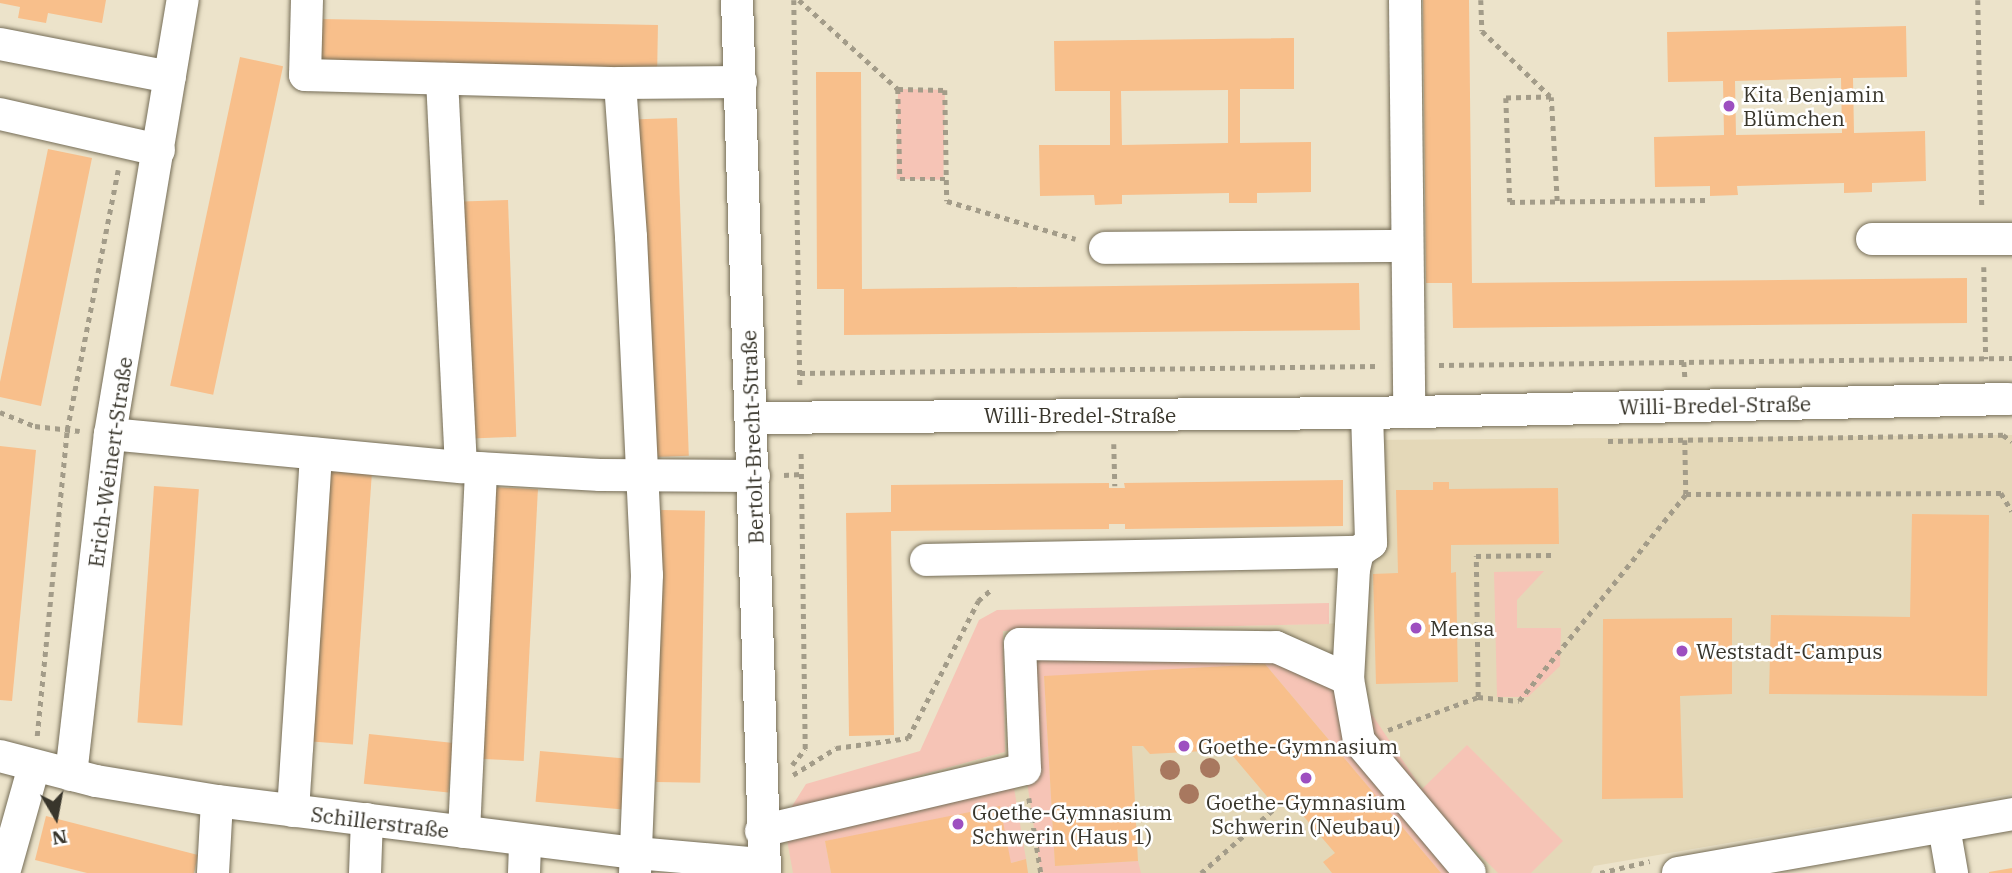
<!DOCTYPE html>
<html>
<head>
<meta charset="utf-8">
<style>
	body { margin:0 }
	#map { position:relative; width:2012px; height:873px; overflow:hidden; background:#ece3ca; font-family:"IBM Plex Serif",serif }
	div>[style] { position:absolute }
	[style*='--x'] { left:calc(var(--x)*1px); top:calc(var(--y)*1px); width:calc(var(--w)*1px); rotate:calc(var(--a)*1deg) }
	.built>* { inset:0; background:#e4d8b8 }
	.green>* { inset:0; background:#f6c4b6; transform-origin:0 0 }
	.building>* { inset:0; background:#f8bf8b; transform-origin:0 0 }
	.path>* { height:4.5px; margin-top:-2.25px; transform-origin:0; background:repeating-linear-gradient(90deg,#a39c89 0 5px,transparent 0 10px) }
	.roads { filter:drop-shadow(0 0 2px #756d57) drop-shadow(0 0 2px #756d57) }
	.minor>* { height:32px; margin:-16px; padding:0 16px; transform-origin:16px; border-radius:16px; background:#fff }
	.trees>* { width:20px; height:20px; margin:-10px; border-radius:50%; background:#a8785f }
	.dots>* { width:19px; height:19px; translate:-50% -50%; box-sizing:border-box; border:4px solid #fff; border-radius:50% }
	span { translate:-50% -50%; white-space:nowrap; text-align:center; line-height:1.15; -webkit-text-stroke:5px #fff; paint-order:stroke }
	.poi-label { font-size:21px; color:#39362c }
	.left { translate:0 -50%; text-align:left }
	.street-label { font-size:21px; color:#39362c }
	.north { position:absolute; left:21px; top:782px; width:70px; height:70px; -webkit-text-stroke:5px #fff; paint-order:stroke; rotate:170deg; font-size:19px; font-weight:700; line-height:28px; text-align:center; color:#39362c }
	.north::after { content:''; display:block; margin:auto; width:24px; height:32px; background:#39362c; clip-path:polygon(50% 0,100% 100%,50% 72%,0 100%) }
</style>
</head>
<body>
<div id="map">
	<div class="built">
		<i style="clip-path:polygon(2012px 435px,2012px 794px,1594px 866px,1591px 873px,765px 873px,761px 819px,1005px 752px,1003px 631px,1356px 623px,1369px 440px)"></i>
	</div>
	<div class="green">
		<i style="left:898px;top:89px;width:47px;height:90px;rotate:1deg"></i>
		<i style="clip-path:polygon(1544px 571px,1517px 600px,1517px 628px,1561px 628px,1560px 666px,1528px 697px,1497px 697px,1494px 572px)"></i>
		<i style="clip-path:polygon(1329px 603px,1329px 624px,1003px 631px,1005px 752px,789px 811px,806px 784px,920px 751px,979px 620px,997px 610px)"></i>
		<i style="clip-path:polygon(1020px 644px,1276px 647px,1348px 679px,1422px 789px,1467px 745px,1563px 841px,1531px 873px,1498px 873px,1441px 816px,1478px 873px,1441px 873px,1265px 664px,1044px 677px,1055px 866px,1138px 861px,1141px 873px,1041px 873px,1025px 769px)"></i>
		<i style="clip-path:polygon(1013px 782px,1026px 859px,1011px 863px,825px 841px,831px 873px,793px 873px,786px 834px)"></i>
	</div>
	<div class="building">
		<i style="clip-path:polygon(0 0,106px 0,102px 23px,48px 13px,46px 23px,18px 18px,20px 7px,0 3px)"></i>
		<i style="clip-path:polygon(1423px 0,1469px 0,1472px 283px,1967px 278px,1967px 323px,1453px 328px,1452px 283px,1426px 283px)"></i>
		<i style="left:320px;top:19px;width:338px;height:44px;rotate:1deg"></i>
		<i style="clip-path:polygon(evenodd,1906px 26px,1907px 77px,1853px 78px,1854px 133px,1925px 131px,1926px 181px,1872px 183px,1872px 192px,1844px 193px,1844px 183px,1737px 186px,1738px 195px,1710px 196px,1710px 186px,1655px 187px,1654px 137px,1724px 135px,1723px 81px,1668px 82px,1667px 32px,1906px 26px,1841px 78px,1842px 133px,1736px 135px,1735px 81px,1841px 78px)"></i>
		<i style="clip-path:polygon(evenodd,1294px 38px,1294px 89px,1240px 89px,1240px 143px,1311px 142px,1311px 192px,1257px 193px,1257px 203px,1229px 203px,1229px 193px,1122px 195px,1122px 204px,1095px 205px,1094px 195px,1040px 196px,1039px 145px,1110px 145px,1110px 91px,1055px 91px,1054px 41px,1294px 38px,1228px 90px,1228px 143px,1122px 145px,1121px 91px,1228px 90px)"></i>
		<i style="left:240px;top:57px;width:44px;height:336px;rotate:12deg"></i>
		<i style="clip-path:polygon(816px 72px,861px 72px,862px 289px,1359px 283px,1360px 330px,844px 335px,844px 289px,817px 289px)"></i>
		<i style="left:677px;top:118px;width:338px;height:46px;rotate:88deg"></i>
		<i style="clip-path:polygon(48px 149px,92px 158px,41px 406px,0 397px,0 382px)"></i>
		<i style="left:508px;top:200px;width:237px;height:45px;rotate:88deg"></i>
		<i style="clip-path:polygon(0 446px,36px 450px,12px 701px,0 700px)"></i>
		<i style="left:327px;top:470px;width:45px;height:272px;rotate:4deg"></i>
		<i style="clip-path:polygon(1343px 480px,1343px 526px,1125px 529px,1125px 524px,1109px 524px,1109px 529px,891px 531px,894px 735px,849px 736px,846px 513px,891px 512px,891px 485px,1109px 483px,1109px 488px,1125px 488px,1124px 483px)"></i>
		<i style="clip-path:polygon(1433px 482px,1449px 482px,1449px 489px,1558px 488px,1559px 544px,1451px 545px,1451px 573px,1456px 572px,1458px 682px,1376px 684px,1373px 574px,1398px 573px,1396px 490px,1433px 490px)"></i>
		<i style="left:154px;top:486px;width:45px;height:237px;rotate:4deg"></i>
		<i style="left:493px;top:487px;width:45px;height:272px;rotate:3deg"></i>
		<i style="left:661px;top:510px;width:44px;height:272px;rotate:1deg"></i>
		<i style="clip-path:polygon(1912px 514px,1989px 515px,1987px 696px,1769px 694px,1771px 615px,1910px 617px)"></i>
		<i style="clip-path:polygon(1732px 618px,1732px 694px,1680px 696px,1683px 798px,1602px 799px,1603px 619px)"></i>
		<i style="clip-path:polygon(1265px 664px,1441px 873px,1332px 873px,1323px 862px,1335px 853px,1288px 798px,1276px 807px,1221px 742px,1223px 750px,1150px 754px,1143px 746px,1132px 746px,1138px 861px,1055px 866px,1044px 676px)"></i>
		<i style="left:369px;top:734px;width:85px;height:50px;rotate:6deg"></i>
		<i style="left:540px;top:751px;width:88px;height:51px;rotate:5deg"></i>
		<i style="clip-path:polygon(1000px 806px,1011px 863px,1026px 859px,1028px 873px,831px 873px,825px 841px)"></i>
		<i style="clip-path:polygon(46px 816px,198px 855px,194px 873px,87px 873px,35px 860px)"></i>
		<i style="clip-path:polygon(2012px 868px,2012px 873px,1989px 873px,1989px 872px)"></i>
	</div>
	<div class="path">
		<i style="--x:794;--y:0;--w:387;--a:89.1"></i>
		<i style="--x:799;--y:0;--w:133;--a:42"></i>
		<i style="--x:898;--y:89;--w:47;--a:1.2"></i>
		<i style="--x:945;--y:90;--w:111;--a:89"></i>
		<i style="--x:947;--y:201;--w:134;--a:16.4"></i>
		<i style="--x:1481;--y:0;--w:31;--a:88"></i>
		<i style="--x:1482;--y:31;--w:94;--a:43.7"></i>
		<i style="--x:1978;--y:0;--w:209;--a:88.9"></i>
		<i style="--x:898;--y:89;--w:90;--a:88.7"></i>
		<i style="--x:900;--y:179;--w:46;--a:0"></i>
		<i style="--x:1557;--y:201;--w:104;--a:-93.3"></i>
		<i style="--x:1551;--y:97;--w:45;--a:178.7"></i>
		<i style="--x:1506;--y:98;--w:104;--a:87.8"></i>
		<i style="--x:1510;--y:202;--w:199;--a:-0.6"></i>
		<i style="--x:1984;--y:267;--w:92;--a:88.8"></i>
		<i style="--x:1684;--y:362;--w:16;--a:86"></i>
		<i style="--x:1439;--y:365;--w:573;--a:-0.7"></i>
		<i style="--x:800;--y:373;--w:578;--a:-0.69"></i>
		<i style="--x:0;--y:412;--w:38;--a:22"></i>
		<i style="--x:35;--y:426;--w:45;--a:6.3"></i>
		<i style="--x:1685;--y:440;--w:54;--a:88.9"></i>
		<i style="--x:1608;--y:441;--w:395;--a:-0.9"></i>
		<i style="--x:2003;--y:435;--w:11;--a:34"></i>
		<i style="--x:1114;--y:444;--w:42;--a:88.6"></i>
		<i style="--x:784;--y:475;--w:17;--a:-3"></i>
		<i style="--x:1478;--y:697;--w:141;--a:-90.8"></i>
		<i style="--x:1476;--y:556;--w:76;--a:-0.8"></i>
		<i style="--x:1388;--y:730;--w:96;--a:-20.1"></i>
		<i style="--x:1478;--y:697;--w:41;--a:5.6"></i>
		<i style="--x:1519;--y:701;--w:266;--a:-51.1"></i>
		<i style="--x:1686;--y:494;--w:315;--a:-0.2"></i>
		<i style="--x:2001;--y:493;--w:21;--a:59"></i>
		<i style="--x:37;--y:736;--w:307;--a:-84.4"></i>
		<i style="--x:67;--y:430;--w:265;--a:-78.9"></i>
		<i style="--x:792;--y:765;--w:21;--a:-51"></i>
		<i style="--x:805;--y:749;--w:300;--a:-90.8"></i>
		<i style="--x:793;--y:775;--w:51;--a:-32.1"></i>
		<i style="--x:836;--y:748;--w:73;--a:-7.9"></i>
		<i style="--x:908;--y:738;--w:154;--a:-62.9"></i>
		<i style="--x:978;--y:601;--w:18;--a:-41"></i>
		<i style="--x:1029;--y:798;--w:76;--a:80.9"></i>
		<i style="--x:1201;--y:873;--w:100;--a:-41.3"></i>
		<i style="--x:1600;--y:873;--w:51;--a:-13.5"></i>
	</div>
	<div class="roads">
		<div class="minor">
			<i style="--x:307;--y:0;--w:75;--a:91.5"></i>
			<i style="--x:305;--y:75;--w:315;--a:1.5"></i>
			<i style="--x:620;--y:83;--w:121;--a:-0.5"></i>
			<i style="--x:737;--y:0;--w:873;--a:88.16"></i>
			<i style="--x:1405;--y:0;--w:412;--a:89.4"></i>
			<i style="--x:0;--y:44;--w:173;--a:11"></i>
			<i style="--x:442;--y:79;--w:388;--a:87.2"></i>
			<i style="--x:620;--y:83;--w:154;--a:85.9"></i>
			<i style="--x:631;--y:237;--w:338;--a:87.3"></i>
			<i style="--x:647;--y:575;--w:298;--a:92.3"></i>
			<i style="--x:0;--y:114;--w:163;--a:12.8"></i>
			<i style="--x:1872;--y:239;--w:140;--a:0"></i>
			<i style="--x:1105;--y:248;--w:302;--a:-0.4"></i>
			<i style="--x:1367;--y:413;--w:130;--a:88.2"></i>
			<i style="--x:1371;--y:543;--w:16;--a:145"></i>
			<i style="--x:1358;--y:552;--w:17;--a:103"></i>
			<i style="--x:1354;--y:569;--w:110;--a:93.1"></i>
			<i style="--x:1348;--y:679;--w:63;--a:79.9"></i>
			<i style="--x:1359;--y:741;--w:172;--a:49.9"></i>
			<i style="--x:752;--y:418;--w:615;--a:-0.47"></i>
			<i style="--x:1367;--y:413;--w:642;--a:-1.25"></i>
			<i style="--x:110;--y:434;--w:353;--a:5.4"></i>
			<i style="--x:461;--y:467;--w:139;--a:3.3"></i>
			<i style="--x:600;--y:475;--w:154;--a:0.4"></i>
			<i style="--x:926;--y:560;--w:432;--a:-1.1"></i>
			<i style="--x:0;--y:756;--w:99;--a:14.6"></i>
			<i style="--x:96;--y:781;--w:123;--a:9.4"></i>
			<i style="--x:217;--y:801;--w:422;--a:7.1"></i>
			<i style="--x:636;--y:853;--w:127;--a:5"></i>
			<i style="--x:71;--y:775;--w:343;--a:-83.5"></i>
			<i style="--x:110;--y:434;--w:440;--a:-80.5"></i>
			<i style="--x:293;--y:811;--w:358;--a:-86.3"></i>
			<i style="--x:1944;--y:827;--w:47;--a:80.1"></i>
			<i style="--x:761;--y:831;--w:271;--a:-13.2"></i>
			<i style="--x:1025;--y:769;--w:125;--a:-92.3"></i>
			<i style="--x:1020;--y:644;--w:256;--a:0.7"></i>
			<i style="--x:1276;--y:647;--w:79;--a:24"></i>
			<i style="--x:464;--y:832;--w:364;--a:-87.3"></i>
			<i style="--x:4;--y:873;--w:111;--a:-74.3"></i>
			<i style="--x:213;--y:873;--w:72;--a:-86.8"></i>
			<i style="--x:365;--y:873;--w:54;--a:-87.9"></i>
			<i style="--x:524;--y:873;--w:33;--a:-88"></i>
			<i style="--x:1678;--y:873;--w:339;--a:-10"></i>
		</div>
	</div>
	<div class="trees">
		<i style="left:1210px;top:768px"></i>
		<i style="left:1170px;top:770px"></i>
		<i style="left:1189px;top:794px"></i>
	</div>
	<div class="dots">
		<i style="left:1729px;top:106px;background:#9d4fc0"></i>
		<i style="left:1416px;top:628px;background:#9d4fc0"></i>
		<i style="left:1682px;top:651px;background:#9d4fc0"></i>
		<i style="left:1184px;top:746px;background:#9d4fc0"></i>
		<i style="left:1306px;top:778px;background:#9d4fc0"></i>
		<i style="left:958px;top:824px;background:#9d4fc0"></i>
	</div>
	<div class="poi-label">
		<span class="left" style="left:1743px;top:106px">Kita Benjamin<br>Blümchen</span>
		<span class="left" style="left:1430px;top:628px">Mensa</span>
		<span class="left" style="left:1696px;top:651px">Weststadt-Campus</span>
		<span class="left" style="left:1198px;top:746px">Goethe-Gymnasium</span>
		<span style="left:1306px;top:814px">Goethe-Gymnasium<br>Schwerin (Neubau)</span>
		<span class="left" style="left:972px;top:824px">Goethe-Gymnasium<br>Schwerin (Haus 1)</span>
	</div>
	<div class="street-label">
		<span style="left:1715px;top:405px;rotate:-1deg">Willi-Bredel-Straße</span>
		<span style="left:1080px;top:415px">Willi-Bredel-Straße</span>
		<span style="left:752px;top:437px;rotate:-92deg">Bertolt-Brecht-Straße</span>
		<span style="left:110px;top:462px;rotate:-82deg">Erich-Weinert-Straße</span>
		<span style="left:380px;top:822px;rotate:7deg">Schillerstraße</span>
	</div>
	<div class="north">N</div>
</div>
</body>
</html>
